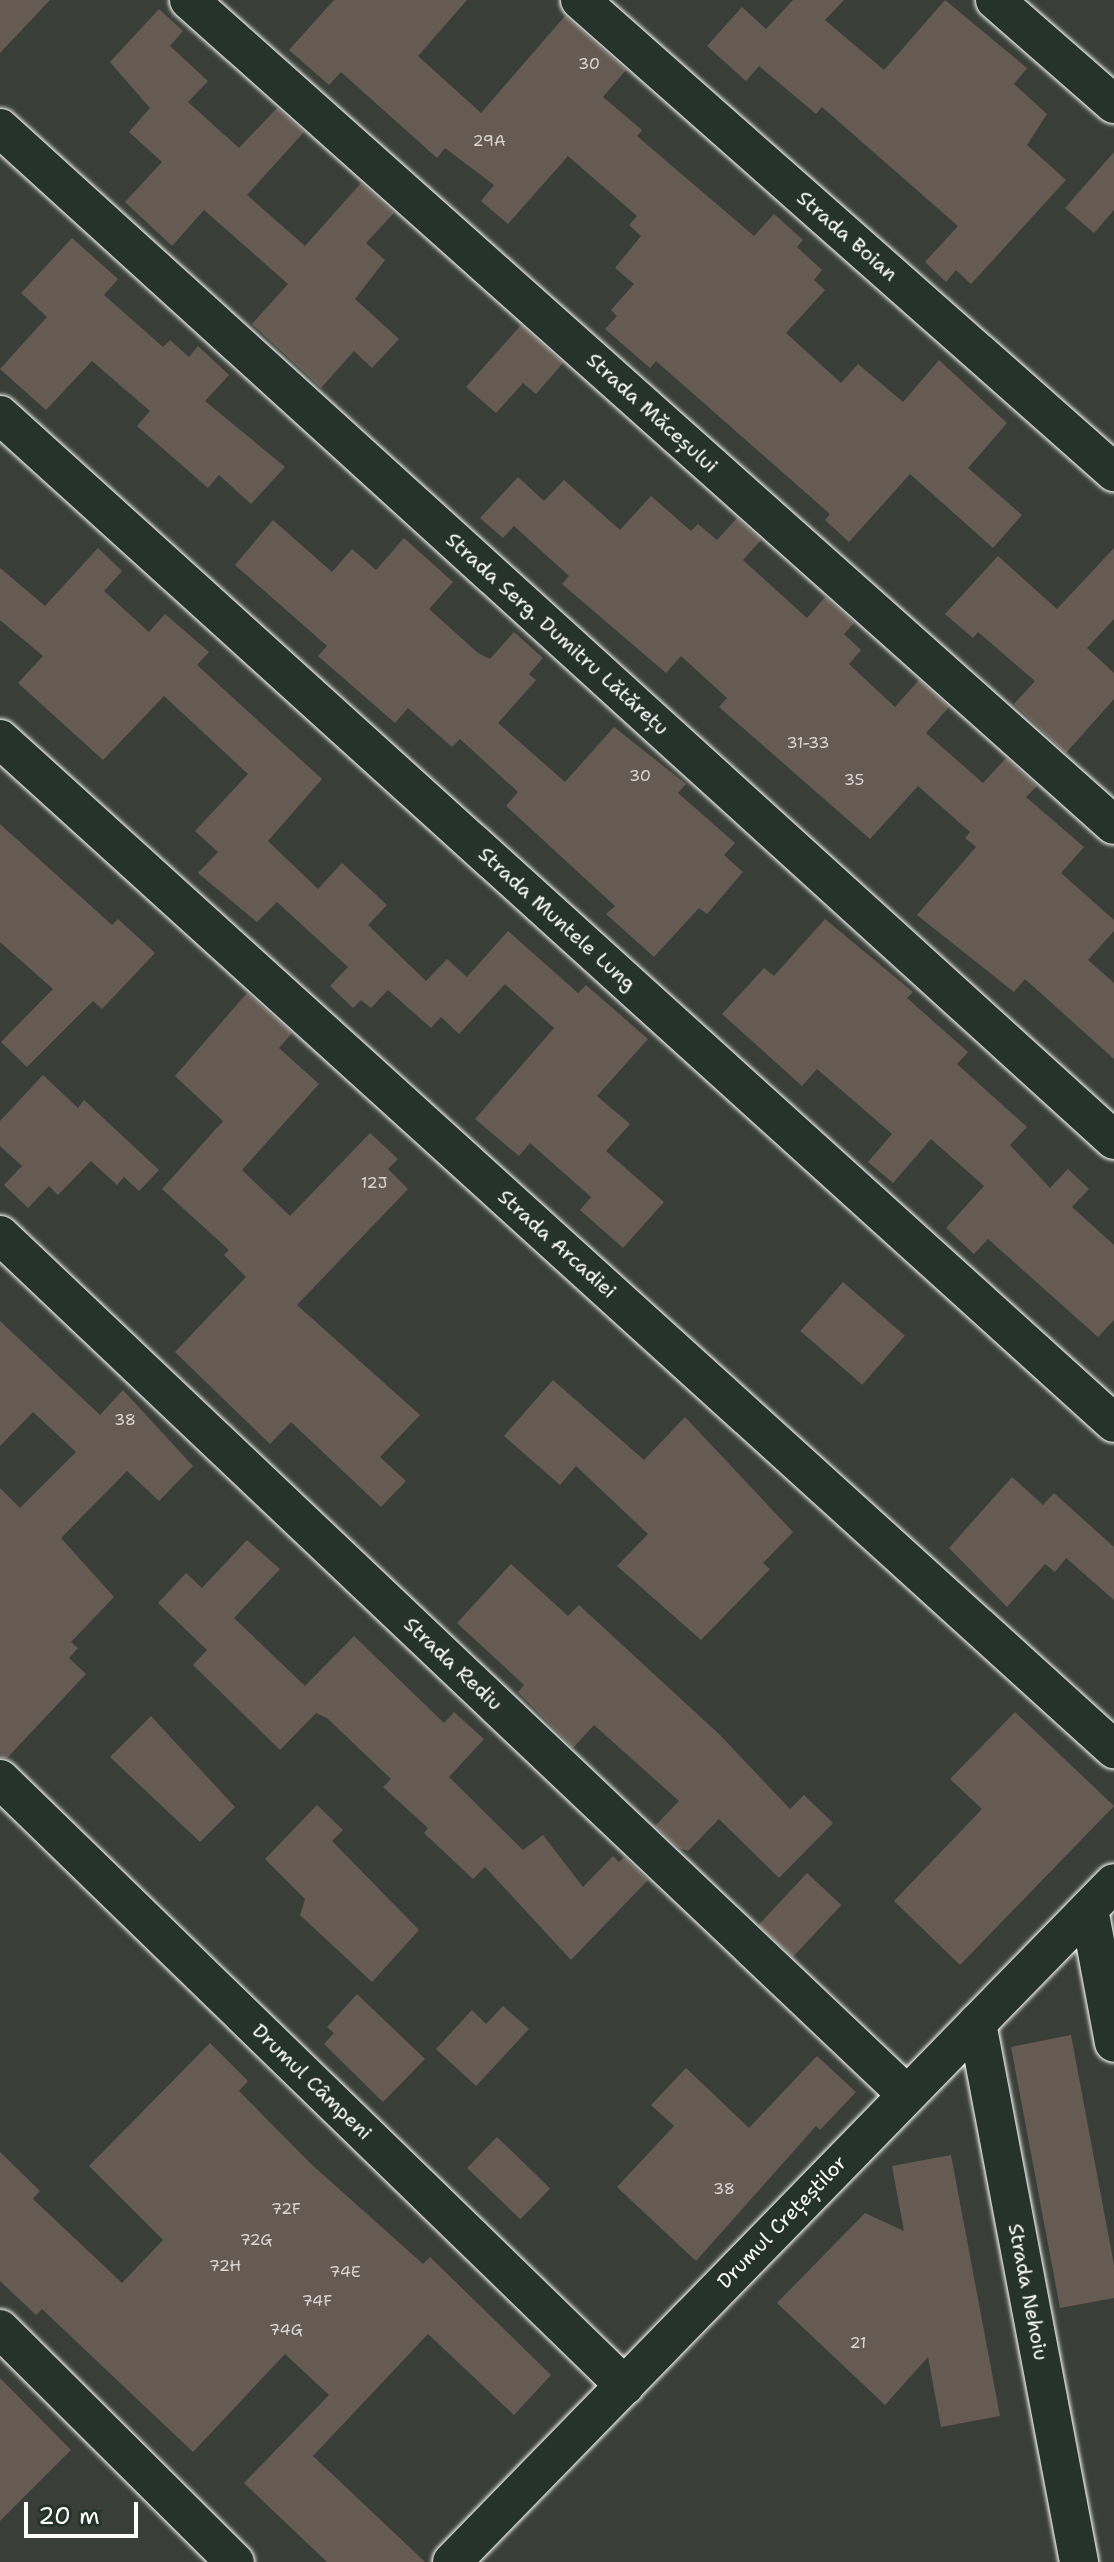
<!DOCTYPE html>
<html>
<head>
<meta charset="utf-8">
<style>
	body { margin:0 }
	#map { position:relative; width:1114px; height:2562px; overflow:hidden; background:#393f38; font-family:"Shantell Sans",sans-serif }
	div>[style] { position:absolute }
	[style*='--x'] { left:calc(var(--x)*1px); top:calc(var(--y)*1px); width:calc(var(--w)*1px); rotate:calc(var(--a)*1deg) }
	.building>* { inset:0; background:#665b52; transform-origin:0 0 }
	.roads { filter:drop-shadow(0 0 2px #fff) drop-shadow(0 0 2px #fff) }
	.street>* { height:38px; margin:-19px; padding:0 19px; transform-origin:19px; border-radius:19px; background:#26332d }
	span { translate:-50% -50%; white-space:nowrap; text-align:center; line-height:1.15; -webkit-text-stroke:6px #26332d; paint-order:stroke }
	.number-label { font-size:16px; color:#d9d6d4 }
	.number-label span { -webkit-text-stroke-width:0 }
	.street-label { font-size:20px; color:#fff }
	.scale { position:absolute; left:24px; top:2502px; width:114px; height:36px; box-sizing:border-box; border:4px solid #fff; border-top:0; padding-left:10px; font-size:24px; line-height:28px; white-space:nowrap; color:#fff; -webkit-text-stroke:6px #26332d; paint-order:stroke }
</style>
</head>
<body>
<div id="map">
	<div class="building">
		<i style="clip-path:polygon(0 0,50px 0,0 53px)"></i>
		<i style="clip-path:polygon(334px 0,467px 0,418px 56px,481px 113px,565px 16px,626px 70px,603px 97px,642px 130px,637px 136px,754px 236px,774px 214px,803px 240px,797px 247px,822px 270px,814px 280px,825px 290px,786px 333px,841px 383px,858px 364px,903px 402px,939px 360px,1007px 423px,968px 468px,1022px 515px,993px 548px,910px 474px,849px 542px,825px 520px,830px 514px,656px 361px,650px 368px,605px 329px,617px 316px,611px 310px,634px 284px,615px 268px,641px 236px,629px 225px,637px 216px,568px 156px,508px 224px,481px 201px,494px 185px,445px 148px,437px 158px,341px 72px,329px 85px,289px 50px)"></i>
		<i style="clip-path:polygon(793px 0,844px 0,825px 20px,884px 70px,945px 0,1027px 68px,1014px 84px,1047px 114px,1027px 145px,1066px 180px,971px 284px,956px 270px,946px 282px,925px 262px,958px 226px,822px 107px,816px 114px,759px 66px,746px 81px,707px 46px,742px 7px,766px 29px)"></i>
		<i style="clip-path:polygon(159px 9px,183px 31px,170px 46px,208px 81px,188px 102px,239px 148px,277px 108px,304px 132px,247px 195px,305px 246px,361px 183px,394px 213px,366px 243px,385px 260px,355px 299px,399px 339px,372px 368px,354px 351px,321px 388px,252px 324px,288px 284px,204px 210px,172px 246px,125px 202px,162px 162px,129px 132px,150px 108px,110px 62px)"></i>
		<i style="clip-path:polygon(1114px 152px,1114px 210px,1094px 233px,1065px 208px)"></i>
		<i style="clip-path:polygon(72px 238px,118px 279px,104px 295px,163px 347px,170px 340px,189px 357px,198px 346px,229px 375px,205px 401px,285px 467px,251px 504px,219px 475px,208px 488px,137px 426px,150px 411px,92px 361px,46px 410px,0 369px,47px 317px,21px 293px)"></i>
		<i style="clip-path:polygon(521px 325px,563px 363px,536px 394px,523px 383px,496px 413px,466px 387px)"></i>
		<i style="clip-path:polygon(518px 477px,544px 501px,564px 480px,620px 530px,651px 496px,691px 531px,698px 524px,717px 540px,737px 518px,761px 540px,743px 560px,807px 618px,825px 597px,854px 623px,844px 634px,861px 650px,849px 664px,895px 707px,919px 680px,949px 707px,926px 733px,983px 783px,1006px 758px,1037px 786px,1026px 797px,1084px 847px,1061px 873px,1114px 920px,1114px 931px,1088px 960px,1114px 983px,1114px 1059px,1025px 979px,1014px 992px,917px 915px,976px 847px,965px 838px,970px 832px,918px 786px,870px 839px,719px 707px,727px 698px,681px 656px,666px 673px,562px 584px,569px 576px,514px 526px,503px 538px,480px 518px)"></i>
		<i style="clip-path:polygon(273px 520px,332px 572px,352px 549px,376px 570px,404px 538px,453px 582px,429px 609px,478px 653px,490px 659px,514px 632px,543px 658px,529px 674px,536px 680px,498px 723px,565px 782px,614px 727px,686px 784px,678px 793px,735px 843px,724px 855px,743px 872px,707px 914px,699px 908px,654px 957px,606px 914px,615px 906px,506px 806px,518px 792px,460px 739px,452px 747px,408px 708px,395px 723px,318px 656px,327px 646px,235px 565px)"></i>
		<i style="clip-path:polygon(98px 548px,122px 571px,104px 591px,149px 632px,165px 614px,209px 652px,197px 665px,322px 779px,268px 841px,318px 889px,342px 863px,387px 905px,368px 925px,426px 981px,447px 959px,467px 977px,508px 931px,578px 993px,586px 985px,648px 1039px,597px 1096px,630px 1124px,606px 1151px,664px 1202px,623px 1248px,580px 1210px,591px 1197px,530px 1143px,519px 1156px,475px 1119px,554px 1028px,505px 984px,459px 1034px,441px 1017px,431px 1028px,388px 990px,371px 1008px,361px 1000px,353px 1008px,330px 986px,348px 967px,277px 902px,257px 922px,198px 873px,218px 852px,195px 831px,248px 774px,164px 696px,103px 760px,18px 683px,43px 656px,0 620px,0 568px,45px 606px)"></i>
		<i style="clip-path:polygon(1114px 548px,1114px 619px,1087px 648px,1114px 673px,1114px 699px,1066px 753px,1014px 704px,1035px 681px,978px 632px,973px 638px,945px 614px,998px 556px,1057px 609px)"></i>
		<i style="clip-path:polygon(0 824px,112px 925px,118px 919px,155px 953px,102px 1009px,93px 1001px,27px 1067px,1px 1042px,53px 989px,0 942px)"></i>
		<i style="clip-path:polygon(825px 919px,913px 992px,907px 998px,968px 1052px,957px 1064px,1027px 1127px,1010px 1145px,1050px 1188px,1068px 1169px,1089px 1189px,1072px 1207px,1114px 1245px,1114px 1320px,1098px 1337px,988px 1239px,974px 1254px,946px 1228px,984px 1186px,931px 1139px,893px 1183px,868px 1162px,892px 1134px,817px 1069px,802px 1086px,722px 1014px,764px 968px,774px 976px)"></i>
		<i style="clip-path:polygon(247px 993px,292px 1033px,279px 1048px,319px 1084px,242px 1170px,290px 1216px,370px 1133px,398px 1159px,388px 1169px,408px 1189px,297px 1305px,420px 1415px,380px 1457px,406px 1481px,381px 1507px,291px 1422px,270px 1444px,175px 1352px,246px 1277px,224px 1255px,229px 1250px,162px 1189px,223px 1121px,175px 1076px)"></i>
		<i style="clip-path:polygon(43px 1075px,78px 1108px,84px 1100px,159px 1170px,139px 1191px,124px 1177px,117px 1185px,91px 1161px,58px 1195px,49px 1186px,28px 1208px,4px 1185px,22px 1166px,0 1146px,0 1121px)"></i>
		<i style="left:843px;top:1282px;width:82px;height:65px;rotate:41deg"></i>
		<i style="clip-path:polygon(0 1321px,100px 1415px,123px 1390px,193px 1466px,159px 1501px,127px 1471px,61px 1538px,114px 1597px,71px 1642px,78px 1648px,69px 1658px,86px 1674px,7px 1758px,0 1758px,0 1488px,20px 1508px,76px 1452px,33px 1412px,0 1446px)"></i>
		<i style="clip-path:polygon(553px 1380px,644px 1460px,685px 1417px,793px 1532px,763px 1563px,770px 1569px,701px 1640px,617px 1566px,648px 1534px,576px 1466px,560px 1485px,504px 1436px)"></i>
		<i style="clip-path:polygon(1012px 1477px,1043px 1505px,1054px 1493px,1114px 1547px,1114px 1600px,1066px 1558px,1055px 1572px,1045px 1564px,1007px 1607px,949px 1548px)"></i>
		<i style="clip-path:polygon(247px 1540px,280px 1569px,234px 1618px,305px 1686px,354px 1636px,444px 1723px,454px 1712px,484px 1739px,449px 1777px,523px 1850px,543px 1835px,583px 1887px,613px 1856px,619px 1862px,624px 1857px,648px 1880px,571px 1960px,485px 1867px,473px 1879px,424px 1833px,428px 1828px,383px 1787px,391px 1779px,327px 1718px,316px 1713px,280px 1750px,193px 1665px,207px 1650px,158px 1603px,186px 1573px,202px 1588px)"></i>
		<i style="clip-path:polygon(511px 1564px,568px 1616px,579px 1605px,720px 1735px,790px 1809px,804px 1795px,833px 1823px,779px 1878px,719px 1819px,688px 1851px,679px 1848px,655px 1826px,679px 1801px,594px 1725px,573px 1748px,518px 1692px,524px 1685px,457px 1623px)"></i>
		<i style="clip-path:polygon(1015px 1712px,1114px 1806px,960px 1965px,894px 1901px,982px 1809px,950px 1779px)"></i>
		<i style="clip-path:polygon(151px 1716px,235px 1807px,200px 1842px,110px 1757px)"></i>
		<i style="clip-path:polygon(317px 1805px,343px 1830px,332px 1841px,419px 1930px,372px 1982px,300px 1915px,305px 1899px,265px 1859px)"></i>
		<i style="left:807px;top:1873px;width:47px;height:71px;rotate:43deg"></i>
		<i style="clip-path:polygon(357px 1994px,425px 2059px,383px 2102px,324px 2044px,334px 2033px,327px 2027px)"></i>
		<i style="clip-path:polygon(503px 2006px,529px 2029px,476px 2086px,436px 2049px,472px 2010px,486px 2024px)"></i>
		<i style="clip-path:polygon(1071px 2035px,1114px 2265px,1114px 2298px,1060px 2308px,1011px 2047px)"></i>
		<i style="clip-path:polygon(210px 2043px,248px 2081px,239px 2091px,310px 2163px,423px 2264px,430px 2257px,551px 2375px,514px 2415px,428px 2334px,313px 2456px,425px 2562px,327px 2562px,244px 2483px,329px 2395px,285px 2354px,193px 2452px,42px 2309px,36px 2315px,0 2281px,0 2152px,40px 2191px,33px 2199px,122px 2283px,163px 2240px,89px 2166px)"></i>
		<i style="clip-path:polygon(817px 2056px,856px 2092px,820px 2130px,816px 2126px,696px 2261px,617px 2187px,674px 2126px,651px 2105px,686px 2068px,749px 2128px)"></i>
		<i style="left:497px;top:2137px;width:74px;height:43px;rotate:44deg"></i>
		<i style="clip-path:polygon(951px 2155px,1000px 2416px,941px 2427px,928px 2357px,885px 2405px,777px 2303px,865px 2213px,904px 2231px,892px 2166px)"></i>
		<i style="clip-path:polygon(0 2378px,71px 2450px,0 2521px)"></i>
	</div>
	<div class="roads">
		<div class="street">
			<i style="--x:189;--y:0;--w:1239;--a:41.73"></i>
			<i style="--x:580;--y:0;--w:713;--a:41.47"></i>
			<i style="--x:995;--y:0;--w:158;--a:41.2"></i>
			<i style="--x:0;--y:128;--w:1505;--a:42.25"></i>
			<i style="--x:0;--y:415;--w:1502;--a:42.14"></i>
			<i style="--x:0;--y:739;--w:1504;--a:42.2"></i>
			<i style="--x:0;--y:1235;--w:1248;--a:43.47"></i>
			<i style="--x:0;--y:1779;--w:871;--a:44.16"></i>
			<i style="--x:1089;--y:1909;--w:136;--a:79.4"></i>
			<i style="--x:977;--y:2023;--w:549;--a:79.28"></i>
			<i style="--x:0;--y:2329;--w:331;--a:44.8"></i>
			<i style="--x:452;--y:2562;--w:948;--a:-45.73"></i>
		</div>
	</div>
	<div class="number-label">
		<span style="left:589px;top:64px">30</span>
		<span style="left:489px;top:141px">29A</span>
		<span style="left:808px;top:743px">31-33</span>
		<span style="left:640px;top:776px">30</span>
		<span style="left:854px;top:780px">35</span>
		<span style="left:374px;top:1183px">12J</span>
		<span style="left:125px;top:1420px">38</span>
		<span style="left:724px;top:2189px">38</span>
		<span style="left:286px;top:2209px">72F</span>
		<span style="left:256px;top:2240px">72G</span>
		<span style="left:225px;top:2266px">72H</span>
		<span style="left:345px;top:2272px">74E</span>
		<span style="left:317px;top:2301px">74F</span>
		<span style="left:286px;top:2330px">74G</span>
		<span style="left:858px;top:2343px">21</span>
	</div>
	<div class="street-label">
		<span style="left:847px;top:236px;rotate:41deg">Strada Boian</span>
		<span style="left:652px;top:413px;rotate:42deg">Strada Măceșului</span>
		<span style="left:557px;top:634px;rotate:42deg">Strada Serg. Dumitru Lătărețu</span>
		<span style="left:557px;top:919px;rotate:42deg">Strada Muntele Lung</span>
		<span style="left:557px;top:1244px;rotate:42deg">Strada Arcadiei</span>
		<span style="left:453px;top:1664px;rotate:43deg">Strada Rediu</span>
		<span style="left:312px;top:2082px;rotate:44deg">Drumul Câmpeni</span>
		<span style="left:782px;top:2222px;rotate:-46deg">Drumul Crețeștilor</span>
		<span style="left:1028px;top:2292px;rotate:79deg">Strada Nehoiu</span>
	</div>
	<div class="scale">20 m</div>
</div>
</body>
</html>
